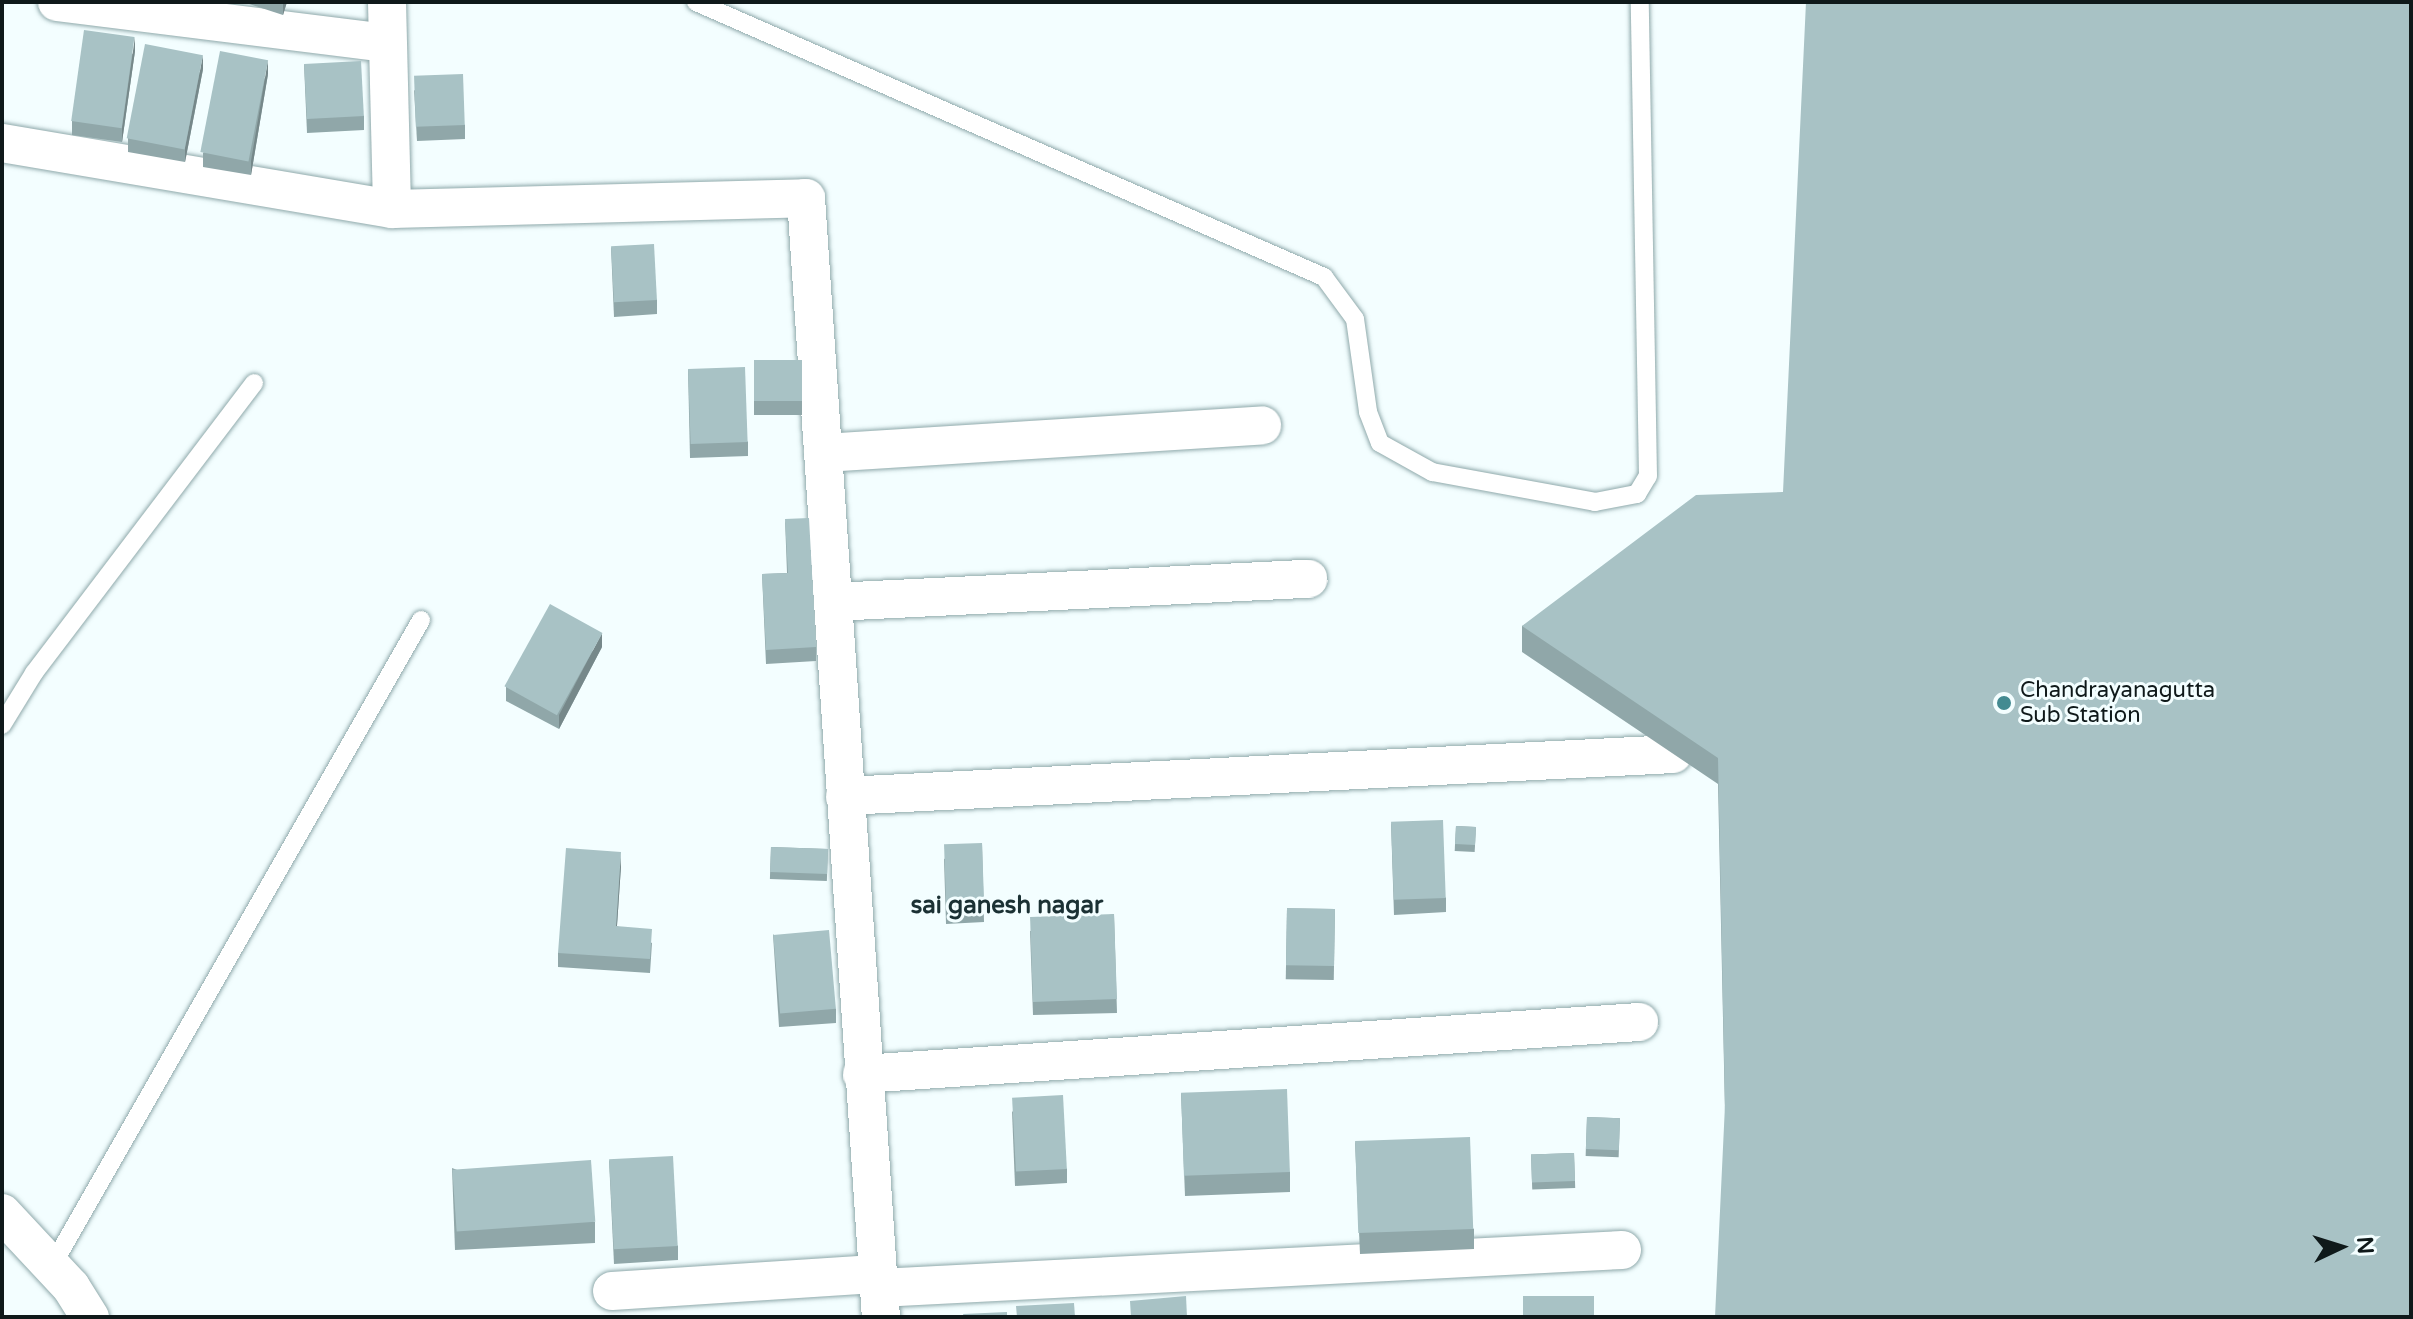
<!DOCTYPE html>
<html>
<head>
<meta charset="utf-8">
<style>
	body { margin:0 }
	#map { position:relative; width:2413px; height:1319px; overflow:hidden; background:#f3feff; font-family:"Varela Round",sans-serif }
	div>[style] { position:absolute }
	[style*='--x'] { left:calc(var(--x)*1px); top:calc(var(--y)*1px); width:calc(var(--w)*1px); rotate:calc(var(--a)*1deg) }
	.roads { filter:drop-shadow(0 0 2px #8fa9ab) drop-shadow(0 0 2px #8fa9ab) }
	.service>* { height:18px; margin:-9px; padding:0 9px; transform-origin:9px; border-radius:9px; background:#fff }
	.minor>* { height:38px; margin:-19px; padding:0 19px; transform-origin:19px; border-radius:19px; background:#fff }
	.wall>* { inset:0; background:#90a7a9; transform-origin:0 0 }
	.shaded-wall>* { inset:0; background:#76888a }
	.building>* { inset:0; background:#a8c2c5; transform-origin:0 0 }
	.dots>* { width:22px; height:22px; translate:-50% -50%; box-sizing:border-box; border:4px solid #f3feff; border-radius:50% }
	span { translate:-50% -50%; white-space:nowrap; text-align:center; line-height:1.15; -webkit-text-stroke:6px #f3feff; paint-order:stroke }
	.poi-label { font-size:22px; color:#0f191a }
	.left { translate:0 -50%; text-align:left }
	.neighbourhood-label { font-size:24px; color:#1b3134; font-weight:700 }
	.frame { position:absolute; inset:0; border:4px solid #0f191a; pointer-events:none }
	.north { position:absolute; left:2301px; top:1207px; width:80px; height:80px; -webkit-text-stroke:6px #f3feff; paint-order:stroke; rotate:86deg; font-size:22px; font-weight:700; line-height:32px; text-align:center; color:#0f191a }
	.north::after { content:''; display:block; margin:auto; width:28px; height:36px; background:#0f191a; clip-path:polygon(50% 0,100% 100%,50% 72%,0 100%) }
</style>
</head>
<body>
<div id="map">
	<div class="roads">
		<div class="service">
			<i style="--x:696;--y:2;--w:686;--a:23.65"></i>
			<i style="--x:1324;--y:277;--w:52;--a:53.6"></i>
			<i style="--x:1355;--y:319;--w:94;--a:82"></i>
			<i style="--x:1368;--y:412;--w:33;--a:69"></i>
			<i style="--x:1380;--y:443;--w:60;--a:29.1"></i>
			<i style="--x:1432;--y:472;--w:166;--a:10.4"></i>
			<i style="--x:1595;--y:502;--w:43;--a:-10.8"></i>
			<i style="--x:1637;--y:494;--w:21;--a:-59"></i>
			<i style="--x:1648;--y:476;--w:474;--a:-91"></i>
			<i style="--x:2;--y:725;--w:61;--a:-58.4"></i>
			<i style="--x:34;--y:673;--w:364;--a:-52.8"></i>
			<i style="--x:52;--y:1266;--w:744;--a:-60.26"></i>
		</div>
		<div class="minor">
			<i style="--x:57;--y:2;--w:332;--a:7.1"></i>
			<i style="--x:387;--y:2;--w:207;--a:88.6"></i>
			<i style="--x:2;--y:143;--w:396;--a:9.6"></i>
			<i style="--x:392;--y:209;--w:414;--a:-1.5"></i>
			<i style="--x:806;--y:198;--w:1122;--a:86.17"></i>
			<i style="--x:823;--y:453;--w:440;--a:-3.6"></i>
			<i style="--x:833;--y:602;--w:476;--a:-2.8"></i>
			<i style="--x:845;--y:796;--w:829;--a:-2.9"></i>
			<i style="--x:862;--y:1074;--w:779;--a:-3.83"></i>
			<i style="--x:2;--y:1213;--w:101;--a:47"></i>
			<i style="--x:71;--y:1287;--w:36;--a:58"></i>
			<i style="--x:879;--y:1288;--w:744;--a:-2.93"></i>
			<i style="--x:612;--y:1291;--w:267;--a:-3.7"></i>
		</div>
	</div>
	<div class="wall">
		<i style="clip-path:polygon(243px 2px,287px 2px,283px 15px)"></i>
		<i style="clip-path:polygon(2411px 2px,1725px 1113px,1718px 784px,1522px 652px,1522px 626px,1783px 492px)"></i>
		<i style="clip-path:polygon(135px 51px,122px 142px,72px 135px,72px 121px)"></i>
		<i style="clip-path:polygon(304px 64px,364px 116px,364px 130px,307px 133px)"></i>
		<i style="clip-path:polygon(203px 69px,185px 162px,128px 152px,128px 138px)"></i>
		<i style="clip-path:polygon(268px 74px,251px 175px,203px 167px,203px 153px)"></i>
		<i style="clip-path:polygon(414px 90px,465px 125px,465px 139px,417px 141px)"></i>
		<i style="clip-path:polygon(611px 247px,657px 300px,657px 314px,614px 317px)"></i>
		<i style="left:754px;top:360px;width:48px;height:55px"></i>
		<i style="clip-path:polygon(688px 369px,748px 442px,748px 456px,690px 458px)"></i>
		<i style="clip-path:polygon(785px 519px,816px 647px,816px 661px,766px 664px,762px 574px,787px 573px)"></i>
		<i style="clip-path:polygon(602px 647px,559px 729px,506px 701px,506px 687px)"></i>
		<i style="clip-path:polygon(1391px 823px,1446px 898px,1446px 912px,1394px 915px)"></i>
		<i style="left:1456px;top:826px;width:20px;height:25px;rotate:3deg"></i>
		<i style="clip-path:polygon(982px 843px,984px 922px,946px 924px,944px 859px)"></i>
		<i style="left:771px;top:847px;width:57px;height:32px;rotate:2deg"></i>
		<i style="clip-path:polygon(621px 866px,617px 926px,652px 943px,650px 973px,558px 967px,558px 953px)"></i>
		<i style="left:1335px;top:909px;width:71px;height:48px;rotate:91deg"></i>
		<i style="clip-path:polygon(1114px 914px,1117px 1013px,1033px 1015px,1030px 931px)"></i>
		<i style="clip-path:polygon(773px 934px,836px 1009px,836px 1023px,779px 1027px)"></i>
		<i style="clip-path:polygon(1181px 1093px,1290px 1172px,1290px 1192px,1185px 1196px)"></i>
		<i style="clip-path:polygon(1012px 1111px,1067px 1169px,1067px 1183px,1015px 1186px)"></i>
		<i style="left:1587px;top:1117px;width:33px;height:39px;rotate:2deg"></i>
		<i style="clip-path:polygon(1355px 1142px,1474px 1229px,1474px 1249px,1360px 1254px)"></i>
		<i style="left:1574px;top:1153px;width:35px;height:43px;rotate:88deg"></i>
		<i style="clip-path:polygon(609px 1160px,678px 1246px,678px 1260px,614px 1264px)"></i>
		<i style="clip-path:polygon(452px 1168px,595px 1222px,595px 1243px,455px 1250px)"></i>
	</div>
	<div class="shaded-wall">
		<i style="clip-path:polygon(283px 2px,287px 2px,283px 15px)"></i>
		<i style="clip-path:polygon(135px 37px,135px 51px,122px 142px,122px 128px)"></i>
		<i style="clip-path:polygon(203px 55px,203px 69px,185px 162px,185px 148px)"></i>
		<i style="clip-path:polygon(268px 60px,268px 74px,251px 175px,251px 161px)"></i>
		<i style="clip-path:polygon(602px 633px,602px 647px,559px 729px,559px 715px)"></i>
		<i style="clip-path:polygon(621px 852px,621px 866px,616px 940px,616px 926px)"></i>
	</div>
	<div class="building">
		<i style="clip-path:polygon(1806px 2px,2411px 2px,2411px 1317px,1715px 1317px,1725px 1105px,1718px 758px,1522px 626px,1696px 495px,1783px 492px)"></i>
		<i style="left:84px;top:30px;width:51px;height:92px;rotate:8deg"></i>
		<i style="left:145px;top:44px;width:59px;height:96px;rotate:11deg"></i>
		<i style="left:220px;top:51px;width:49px;height:103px;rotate:11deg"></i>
		<i style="left:361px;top:61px;width:55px;height:57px;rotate:87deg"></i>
		<i style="left:463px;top:74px;width:51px;height:49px;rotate:88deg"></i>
		<i style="left:654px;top:244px;width:56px;height:43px;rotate:87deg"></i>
		<i style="left:754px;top:360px;width:48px;height:41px"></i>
		<i style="left:745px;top:367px;width:75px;height:57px;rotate:88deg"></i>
		<i style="clip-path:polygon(809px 518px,816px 647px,766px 650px,762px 574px,788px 573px,785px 519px)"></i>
		<i style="left:550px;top:604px;width:60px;height:94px;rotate:29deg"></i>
		<i style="left:1443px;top:820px;width:78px;height:52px;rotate:88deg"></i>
		<i style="left:1456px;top:826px;width:20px;height:18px;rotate:3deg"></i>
		<i style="left:982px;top:843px;width:65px;height:38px;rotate:88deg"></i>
		<i style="left:771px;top:847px;width:57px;height:25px;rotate:2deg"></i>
		<i style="clip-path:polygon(566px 848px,621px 852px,616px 926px,652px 929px,650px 959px,558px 953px)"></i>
		<i style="left:1335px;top:909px;width:57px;height:48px;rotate:91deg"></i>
		<i style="left:1114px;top:914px;width:85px;height:84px;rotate:88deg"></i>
		<i style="left:829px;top:930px;width:79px;height:56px;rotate:85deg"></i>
		<i style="left:1287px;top:1089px;width:83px;height:106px;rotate:88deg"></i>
		<i style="left:1063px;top:1095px;width:74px;height:51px;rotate:87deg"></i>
		<i style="left:1587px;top:1117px;width:33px;height:32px;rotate:2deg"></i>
		<i style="left:1470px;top:1137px;width:92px;height:115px;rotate:88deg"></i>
		<i style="left:1574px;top:1153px;width:28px;height:43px;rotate:88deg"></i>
		<i style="left:673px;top:1156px;width:90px;height:64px;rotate:87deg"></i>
		<i style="left:591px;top:1160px;width:62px;height:139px;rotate:86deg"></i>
		<i style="clip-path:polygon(1186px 1296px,1187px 1317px,1131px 1317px,1130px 1301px)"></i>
		<i style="left:1594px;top:1296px;width:21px;height:71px;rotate:90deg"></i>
		<i style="clip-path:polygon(1074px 1303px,1075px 1317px,1017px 1317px,1016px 1306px)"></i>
		<i style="clip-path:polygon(1007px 1312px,1007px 1317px,964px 1317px,963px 1314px)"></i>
	</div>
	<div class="dots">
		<i style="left:2004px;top:703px;background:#438a91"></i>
	</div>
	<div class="poi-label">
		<span class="left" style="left:2020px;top:703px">Chandrayanagutta<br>Sub Station</span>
	</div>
	<div class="neighbourhood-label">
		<span style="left:1007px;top:906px">sai ganesh nagar</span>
	</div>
	<div class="frame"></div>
	<div class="north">N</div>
</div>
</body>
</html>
